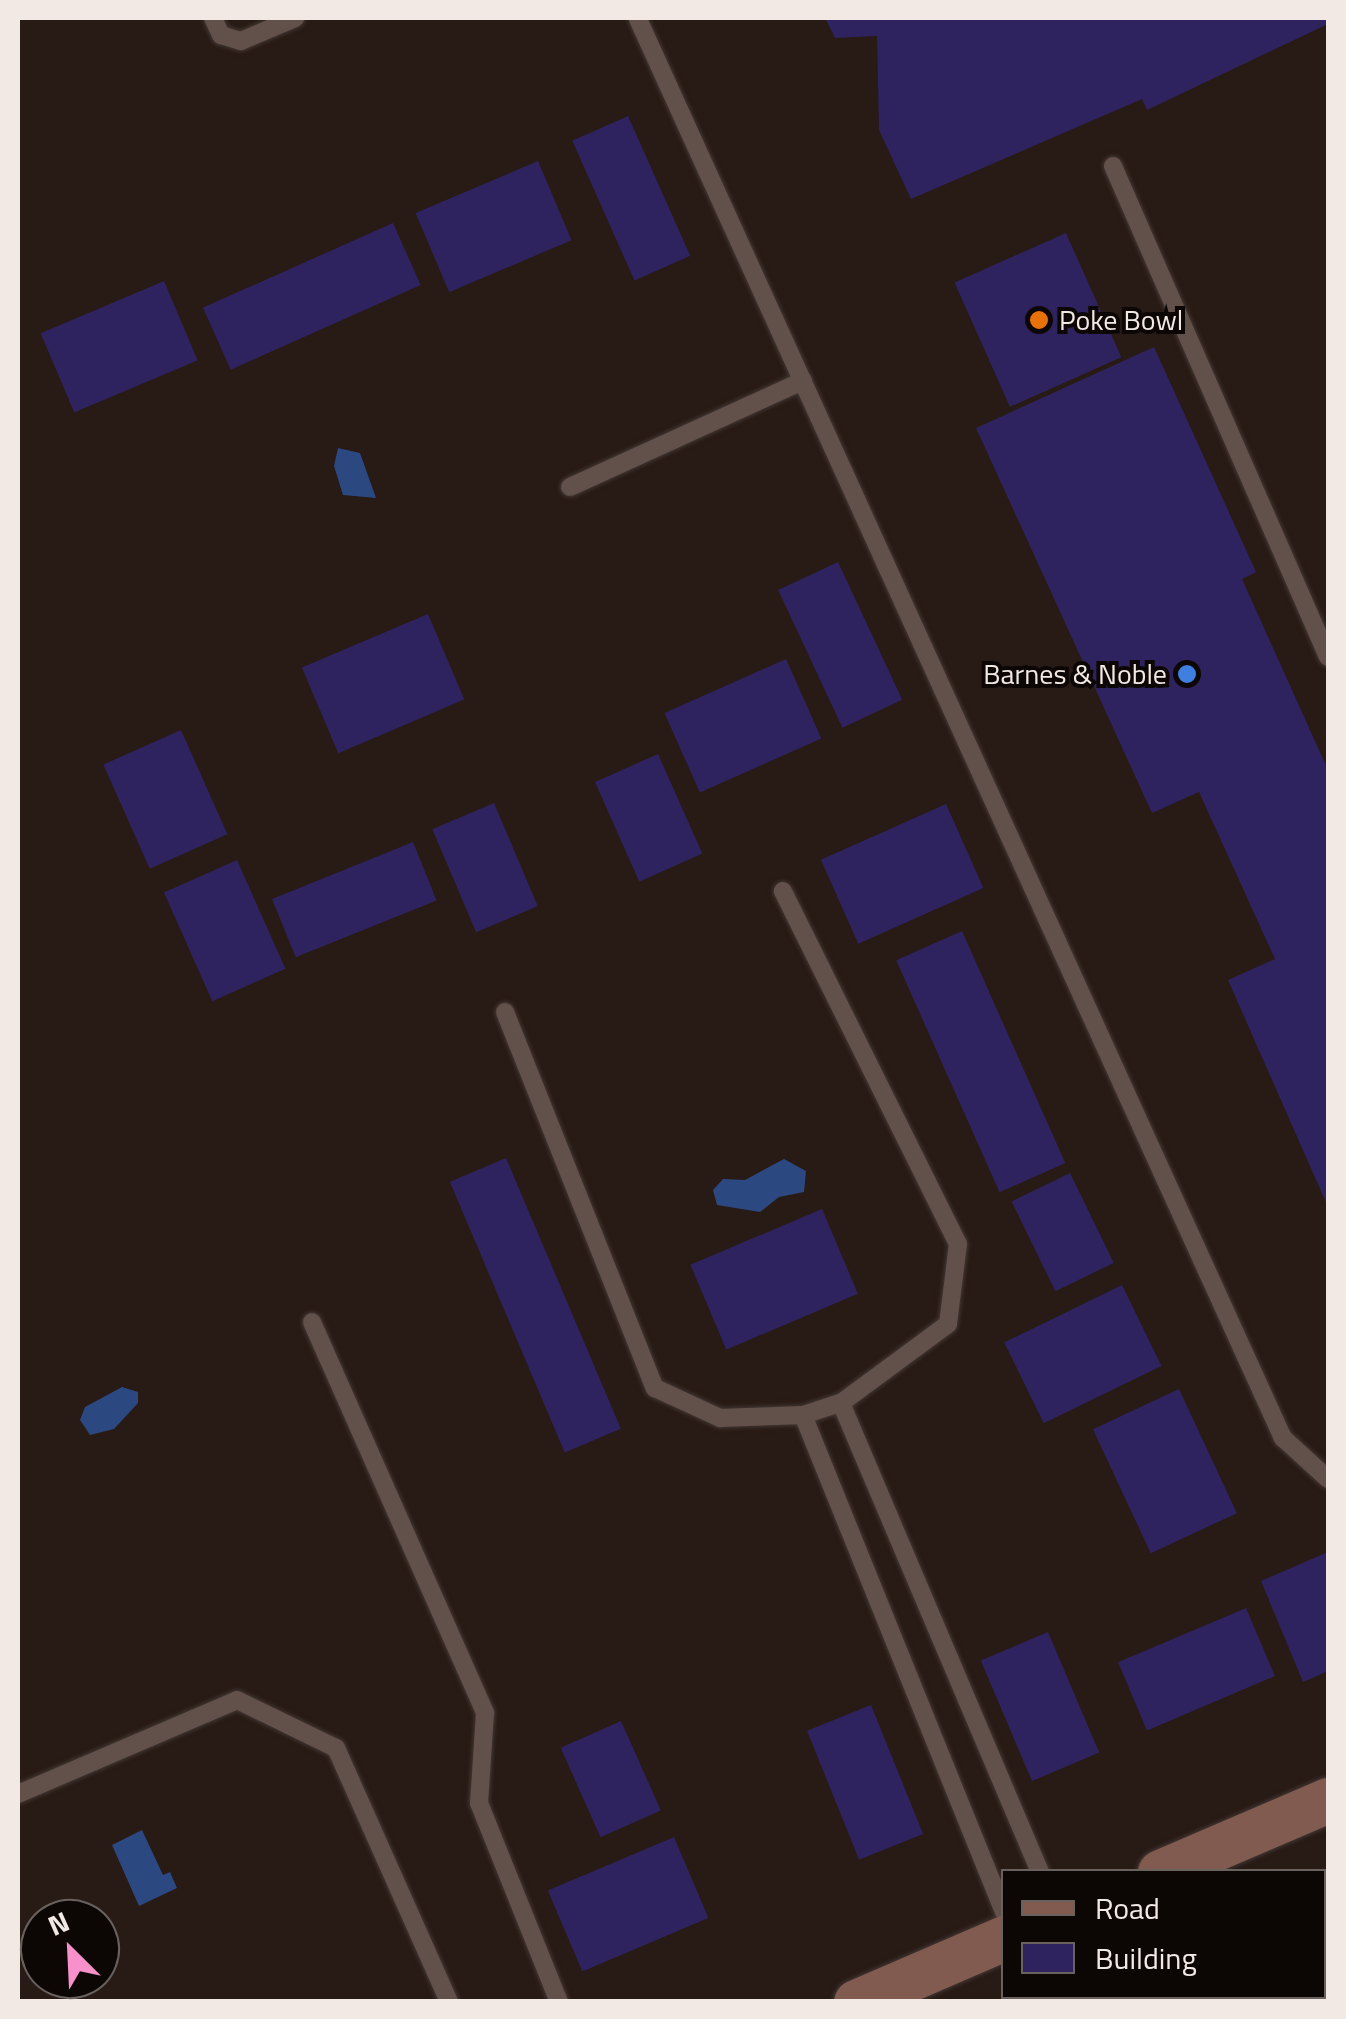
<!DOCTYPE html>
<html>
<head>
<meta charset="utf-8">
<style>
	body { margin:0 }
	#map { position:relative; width:1346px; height:2019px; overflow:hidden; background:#281a14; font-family:"Titillium Web",sans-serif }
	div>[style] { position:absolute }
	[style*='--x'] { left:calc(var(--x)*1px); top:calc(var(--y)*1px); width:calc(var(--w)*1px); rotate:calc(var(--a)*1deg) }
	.water>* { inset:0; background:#2c4881 }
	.building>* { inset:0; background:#2e235f; transform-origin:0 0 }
	.roads { filter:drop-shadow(0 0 2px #423734) drop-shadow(0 0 2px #423734) }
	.lane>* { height:18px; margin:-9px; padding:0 9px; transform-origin:9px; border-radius:9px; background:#62514b }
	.secondary>* { height:45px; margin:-22.5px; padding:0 22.5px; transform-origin:22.5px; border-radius:22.5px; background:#815b4f }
	.dots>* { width:28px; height:28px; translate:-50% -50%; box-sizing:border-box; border:5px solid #0c0705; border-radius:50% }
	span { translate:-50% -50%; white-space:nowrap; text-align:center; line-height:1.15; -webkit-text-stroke:8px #0c0705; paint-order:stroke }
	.poi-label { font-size:28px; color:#f2e8e4 }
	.left { translate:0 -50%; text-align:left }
	.right { translate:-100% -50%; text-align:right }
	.frame { position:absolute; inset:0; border:20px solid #f2e8e4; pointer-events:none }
	.legend { position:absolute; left:1001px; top:1869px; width:325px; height:130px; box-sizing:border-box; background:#0c0705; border:2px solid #68615e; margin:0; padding:12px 18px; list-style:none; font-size:30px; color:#f2e8e4 }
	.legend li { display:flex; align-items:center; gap:20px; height:50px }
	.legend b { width:50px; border:2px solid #68615e }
	.north { position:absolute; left:20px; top:1899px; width:100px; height:100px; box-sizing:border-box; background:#0c0705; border:2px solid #68615e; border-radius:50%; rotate:336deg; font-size:28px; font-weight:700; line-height:40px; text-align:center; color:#f2e8e4 }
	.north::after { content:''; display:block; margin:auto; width:35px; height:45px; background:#f890cb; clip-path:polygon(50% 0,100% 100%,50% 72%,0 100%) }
</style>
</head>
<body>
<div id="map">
	<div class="water">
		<i style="clip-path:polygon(338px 448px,360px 453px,376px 498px,343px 495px,334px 466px)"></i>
		<i style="clip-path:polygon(784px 1159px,806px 1171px,804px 1192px,779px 1197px,760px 1212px,717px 1205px,713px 1190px,723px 1179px,745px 1180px)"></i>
		<i style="clip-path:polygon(122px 1387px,138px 1392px,138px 1403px,114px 1429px,90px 1435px,80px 1420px,85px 1407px)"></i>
		<i style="clip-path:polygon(142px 1830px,163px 1875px,170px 1872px,177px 1888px,139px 1906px,112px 1845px)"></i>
	</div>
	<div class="building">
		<i style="clip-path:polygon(825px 18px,1328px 18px,1328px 24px,1147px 110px,1142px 99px,911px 199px,879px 130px,877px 36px,835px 38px)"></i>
		<i style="left:628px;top:116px;width:153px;height:61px;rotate:66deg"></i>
		<i style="left:538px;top:161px;width:86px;height:133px;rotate:67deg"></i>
		<i style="left:393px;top:223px;width:68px;height:208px;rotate:66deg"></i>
		<i style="left:1066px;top:233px;width:136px;height:122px;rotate:66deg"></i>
		<i style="left:164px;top:281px;width:86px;height:134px;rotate:67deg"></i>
		<i style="clip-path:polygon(1154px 347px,1256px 572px,1242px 579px,1328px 770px,1328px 1207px,1228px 980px,1275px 959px,1199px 792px,1152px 813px,976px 428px)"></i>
		<i style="left:838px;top:562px;width:152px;height:66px;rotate:65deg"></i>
		<i style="left:428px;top:614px;width:93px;height:137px;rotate:67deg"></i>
		<i style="left:786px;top:659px;width:87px;height:133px;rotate:66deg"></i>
		<i style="left:181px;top:730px;width:114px;height:85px;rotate:66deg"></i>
		<i style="left:658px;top:754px;width:109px;height:69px;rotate:66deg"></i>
		<i style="left:494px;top:803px;width:112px;height:67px;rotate:67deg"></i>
		<i style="left:946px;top:804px;width:92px;height:137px;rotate:66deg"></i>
		<i style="left:413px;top:842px;width:63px;height:152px;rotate:68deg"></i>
		<i style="left:237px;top:860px;width:119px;height:80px;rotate:66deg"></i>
		<i style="left:962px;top:931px;width:254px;height:72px;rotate:66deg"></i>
		<i style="left:506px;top:1158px;width:294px;height:61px;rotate:67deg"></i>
		<i style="left:1070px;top:1173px;width:100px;height:65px;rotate:64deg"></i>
		<i style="left:822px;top:1209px;width:92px;height:143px;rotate:67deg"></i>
		<i style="left:1122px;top:1285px;width:90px;height:131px;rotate:64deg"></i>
		<i style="left:1179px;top:1389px;width:137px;height:95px;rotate:65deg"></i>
		<i style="clip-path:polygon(1328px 1552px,1328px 1671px,1303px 1682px,1261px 1581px)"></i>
		<i style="left:1246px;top:1608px;width:74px;height:139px;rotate:67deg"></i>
		<i style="left:1048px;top:1632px;width:131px;height:73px;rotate:67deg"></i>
		<i style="left:871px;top:1705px;width:139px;height:69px;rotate:68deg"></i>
		<i style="left:621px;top:1721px;width:98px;height:66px;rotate:66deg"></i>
		<i style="left:674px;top:1837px;width:88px;height:137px;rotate:67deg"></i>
	</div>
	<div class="roads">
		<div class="lane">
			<i style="--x:213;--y:18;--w:19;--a:65"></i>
			<i style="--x:221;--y:35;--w:21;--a:17"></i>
			<i style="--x:241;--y:41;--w:59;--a:-23.1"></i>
			<i style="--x:638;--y:19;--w:1559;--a:65.56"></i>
			<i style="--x:1283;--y:1438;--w:61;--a:42.3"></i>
			<i style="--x:1113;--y:166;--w:536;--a:66.35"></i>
			<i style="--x:570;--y:487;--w:256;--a:-24.5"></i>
			<i style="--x:505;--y:1012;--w:405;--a:68.3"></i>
			<i style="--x:655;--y:1388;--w:72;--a:24.8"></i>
			<i style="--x:720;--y:1418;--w:83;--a:-2.1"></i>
			<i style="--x:803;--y:1415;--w:40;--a:-18"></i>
			<i style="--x:841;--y:1403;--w:133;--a:-36.4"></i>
			<i style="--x:948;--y:1324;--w:81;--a:-82.9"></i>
			<i style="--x:958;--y:1244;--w:394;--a:-116.4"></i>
			<i style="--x:312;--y:1322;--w:428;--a:66.1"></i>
			<i style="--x:485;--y:1713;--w:90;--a:93.8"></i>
			<i style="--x:479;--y:1803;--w:214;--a:68.1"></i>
			<i style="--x:841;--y:1403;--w:509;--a:67.01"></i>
			<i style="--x:803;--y:1415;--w:536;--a:67.98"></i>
			<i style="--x:18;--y:1794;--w:238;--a:-23.2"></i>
			<i style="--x:237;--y:1700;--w:110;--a:25.9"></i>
			<i style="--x:336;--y:1748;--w:278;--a:66"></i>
			<i style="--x:1141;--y:1996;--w:7;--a:63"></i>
		</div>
		<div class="secondary">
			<i style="--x:1160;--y:1872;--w:183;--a:-23.2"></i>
			<i style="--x:856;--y:2002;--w:161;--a:-23.4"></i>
		</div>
	</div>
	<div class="dots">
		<i style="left:1039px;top:320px;background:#e8710a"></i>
		<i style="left:1187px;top:674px;background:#3f7fe0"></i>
	</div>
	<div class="poi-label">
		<span class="left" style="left:1059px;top:320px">Poke Bowl</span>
		<span class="right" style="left:1167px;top:674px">Barnes &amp; Noble</span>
	</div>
	<div class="frame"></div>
	<ul class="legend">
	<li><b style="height:12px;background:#815b4f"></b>Road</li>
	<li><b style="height:28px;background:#2e235f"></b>Building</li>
	</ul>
	<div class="north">N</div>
</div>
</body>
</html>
